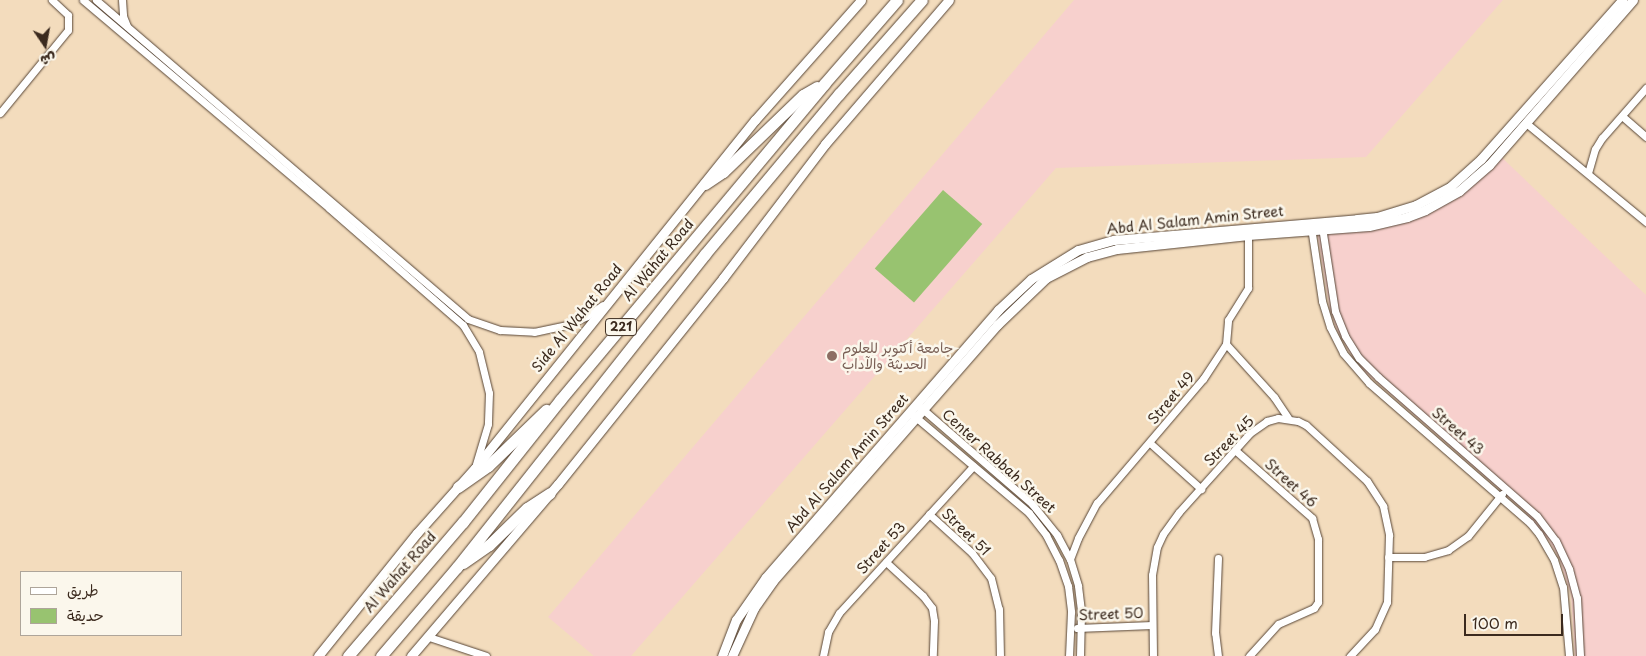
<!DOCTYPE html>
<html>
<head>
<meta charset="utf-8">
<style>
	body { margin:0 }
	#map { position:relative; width:1646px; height:656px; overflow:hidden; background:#f3dcbd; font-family:"Playpen Sans","Playpen Sans Arabic",sans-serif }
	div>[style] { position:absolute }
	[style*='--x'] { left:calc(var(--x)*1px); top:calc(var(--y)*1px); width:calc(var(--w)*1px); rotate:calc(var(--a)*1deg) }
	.built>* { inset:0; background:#f7d0cd }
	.green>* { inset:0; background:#98c370; transform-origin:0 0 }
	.roads { filter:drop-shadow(0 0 1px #574536) drop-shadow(0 0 1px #574536) }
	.minor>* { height:7px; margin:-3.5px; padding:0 3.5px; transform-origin:3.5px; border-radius:3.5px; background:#fff }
	.tertiary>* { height:9px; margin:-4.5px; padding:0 4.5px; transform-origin:4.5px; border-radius:4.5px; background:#fff }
	.trunk>* { height:11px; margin:-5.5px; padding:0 5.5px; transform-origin:5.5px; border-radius:5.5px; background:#fff }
	.dots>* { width:14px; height:14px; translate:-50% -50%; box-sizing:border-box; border:2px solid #fbf7ec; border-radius:50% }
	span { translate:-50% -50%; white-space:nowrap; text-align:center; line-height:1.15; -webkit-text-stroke:5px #fbf7ec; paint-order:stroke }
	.shield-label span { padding:1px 4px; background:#fbf7ec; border:1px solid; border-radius:4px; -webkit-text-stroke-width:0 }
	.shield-label { font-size:12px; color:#3b2a1e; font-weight:700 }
	.street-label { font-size:14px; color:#3b2a1e }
	.education-label { font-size:14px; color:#785e54 }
	.left { translate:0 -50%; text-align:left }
	.legend { position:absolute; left:20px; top:571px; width:162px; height:65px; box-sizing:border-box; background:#fbf7ec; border:1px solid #aea59a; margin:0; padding:6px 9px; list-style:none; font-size:15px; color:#3b2a1e }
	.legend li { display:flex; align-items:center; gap:10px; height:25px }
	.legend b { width:25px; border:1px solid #aea59a }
	.north { position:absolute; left:20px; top:20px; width:50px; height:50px; -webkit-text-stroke:4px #fbf7ec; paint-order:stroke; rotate:168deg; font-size:14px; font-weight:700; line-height:20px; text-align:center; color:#3b2a1e }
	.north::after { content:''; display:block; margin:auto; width:18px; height:22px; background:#3b2a1e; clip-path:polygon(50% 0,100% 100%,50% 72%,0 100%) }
	.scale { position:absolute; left:1464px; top:614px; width:99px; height:22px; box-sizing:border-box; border:2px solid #3b2a1e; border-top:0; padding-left:6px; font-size:15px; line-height:18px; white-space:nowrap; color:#3b2a1e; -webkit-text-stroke:4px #fbf7ec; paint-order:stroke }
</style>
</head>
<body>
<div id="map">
	<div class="built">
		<i style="clip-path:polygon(1074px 0,1503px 0,1366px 157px,1056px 168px,631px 656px,594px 656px,548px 617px)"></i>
		<i style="clip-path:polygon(1495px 151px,1646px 295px,1646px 656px,1575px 656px,1571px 595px,1559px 558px,1549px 541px,1524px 511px,1365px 372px,1350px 353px,1338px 332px,1330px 310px,1316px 226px,1403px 215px,1452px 190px)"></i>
	</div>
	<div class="green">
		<i style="left:943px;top:190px;width:52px;height:104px;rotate:41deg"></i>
	</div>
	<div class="roads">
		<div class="minor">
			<i style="--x:83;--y:0;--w:322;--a:40.2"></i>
			<i style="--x:329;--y:208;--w:178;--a:41.1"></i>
			<i style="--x:463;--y:325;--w:31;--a:59"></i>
			<i style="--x:479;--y:352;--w:42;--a:76.3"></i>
			<i style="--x:489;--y:393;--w:31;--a:92"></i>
			<i style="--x:488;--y:424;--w:42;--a:106.7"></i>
			<i style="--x:96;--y:0;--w:490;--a:40.6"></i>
			<i style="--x:468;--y:319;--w:34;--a:19"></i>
			<i style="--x:500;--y:330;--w:34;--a:3"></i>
			<i style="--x:534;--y:332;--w:34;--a:-12"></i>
			<i style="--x:567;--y:325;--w:22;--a:-24"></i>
			<i style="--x:587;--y:316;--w:19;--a:-35"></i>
			<i style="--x:122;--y:0;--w:16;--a:86"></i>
			<i style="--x:123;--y:16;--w:11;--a:68"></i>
			<i style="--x:0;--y:113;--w:107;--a:-50.7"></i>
			<i style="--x:68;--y:30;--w:15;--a:-90"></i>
			<i style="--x:68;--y:15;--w:22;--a:-137"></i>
			<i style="--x:1622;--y:116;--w:32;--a:41"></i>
			<i style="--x:1526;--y:123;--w:156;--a:39.5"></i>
			<i style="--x:1588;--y:173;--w:25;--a:-74"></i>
			<i style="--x:1595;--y:149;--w:13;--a:-58"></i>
			<i style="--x:1602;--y:138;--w:67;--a:-48.7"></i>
			<i style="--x:1311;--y:227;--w:75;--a:81.5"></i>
			<i style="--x:1322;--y:301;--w:27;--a:73"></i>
			<i style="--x:1330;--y:327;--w:29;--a:63"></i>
			<i style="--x:1343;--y:353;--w:40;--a:49"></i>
			<i style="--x:1369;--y:383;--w:213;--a:41"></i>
			<i style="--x:1530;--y:523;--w:14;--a:51"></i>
			<i style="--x:1539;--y:534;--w:30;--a:60"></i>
			<i style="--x:1554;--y:560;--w:28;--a:72"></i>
			<i style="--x:1563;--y:587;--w:69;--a:85"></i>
			<i style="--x:1322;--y:227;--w:85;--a:81.2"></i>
			<i style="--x:1335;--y:311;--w:27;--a:68"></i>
			<i style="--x:1345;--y:336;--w:26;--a:58"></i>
			<i style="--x:1359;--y:358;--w:27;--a:45"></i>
			<i style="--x:1378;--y:377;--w:211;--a:41.2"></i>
			<i style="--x:1537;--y:516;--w:31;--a:53"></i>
			<i style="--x:1556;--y:541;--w:31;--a:65"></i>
			<i style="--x:1569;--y:569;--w:30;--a:75"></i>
			<i style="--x:1577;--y:598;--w:58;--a:87"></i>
			<i style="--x:1226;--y:344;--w:72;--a:47.8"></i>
			<i style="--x:1274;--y:397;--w:25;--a:56"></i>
			<i style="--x:919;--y:406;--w:150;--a:40.9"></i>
			<i style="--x:1032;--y:504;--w:40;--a:51"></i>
			<i style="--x:1057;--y:535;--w:27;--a:62"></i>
			<i style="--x:1070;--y:559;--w:28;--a:73"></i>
			<i style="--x:1078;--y:586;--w:26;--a:83"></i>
			<i style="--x:1081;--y:612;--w:44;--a:91.3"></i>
			<i style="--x:912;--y:414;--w:153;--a:40.2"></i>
			<i style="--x:1029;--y:513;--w:28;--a:52"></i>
			<i style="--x:1046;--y:535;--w:28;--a:63"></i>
			<i style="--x:1059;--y:560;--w:28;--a:71"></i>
			<i style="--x:1068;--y:586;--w:26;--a:83"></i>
			<i style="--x:1071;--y:612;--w:44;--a:92.6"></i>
			<i style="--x:1150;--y:443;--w:69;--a:42"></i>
			<i style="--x:1235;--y:450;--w:103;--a:41.4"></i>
			<i style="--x:1312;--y:518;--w:22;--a:74"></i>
			<i style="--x:1318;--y:539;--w:63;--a:90"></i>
			<i style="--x:1318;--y:602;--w:7;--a:124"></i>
			<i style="--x:1314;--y:608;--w:39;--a:156"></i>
			<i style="--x:1278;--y:624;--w:43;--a:132.2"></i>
			<i style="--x:929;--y:514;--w:58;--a:42.2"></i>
			<i style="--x:972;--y:553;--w:31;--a:53"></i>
			<i style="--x:991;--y:578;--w:32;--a:76"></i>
			<i style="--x:999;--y:609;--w:47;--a:88.8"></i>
			<i style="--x:1388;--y:557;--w:36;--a:0"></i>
			<i style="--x:1424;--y:557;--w:25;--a:-16"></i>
			<i style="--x:1448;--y:550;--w:24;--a:-35"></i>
			<i style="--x:1468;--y:536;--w:54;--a:-51"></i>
			<i style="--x:1070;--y:559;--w:22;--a:-69"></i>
			<i style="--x:1078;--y:538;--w:40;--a:-62"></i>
			<i style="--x:1097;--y:503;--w:163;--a:-49.5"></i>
			<i style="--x:1203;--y:379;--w:42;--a:-56.7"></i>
			<i style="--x:1226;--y:344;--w:24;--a:-85"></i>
			<i style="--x:1228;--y:320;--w:38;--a:-58"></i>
			<i style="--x:1248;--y:288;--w:53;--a:-90"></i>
			<i style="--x:886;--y:562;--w:50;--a:42.6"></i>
			<i style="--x:923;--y:596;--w:15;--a:53"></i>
			<i style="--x:932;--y:608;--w:13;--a:81"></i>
			<i style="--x:934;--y:621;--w:35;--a:92"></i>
			<i style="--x:1077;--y:628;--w:75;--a:-2.3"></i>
			<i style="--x:429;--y:637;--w:60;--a:18.4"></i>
			<i style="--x:823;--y:656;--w:25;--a:-78"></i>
			<i style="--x:828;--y:632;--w:22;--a:-60"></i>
			<i style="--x:839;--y:613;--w:199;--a:-47.6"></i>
			<i style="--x:1153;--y:656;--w:81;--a:-90.7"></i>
			<i style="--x:1152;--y:575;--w:28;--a:-80"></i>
			<i style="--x:1157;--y:547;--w:14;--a:-65"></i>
			<i style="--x:1163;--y:534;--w:27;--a:-54"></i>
			<i style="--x:1179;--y:512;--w:106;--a:-48.1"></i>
			<i style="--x:1250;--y:433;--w:21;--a:-35"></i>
			<i style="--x:1267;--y:421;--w:11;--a:-15"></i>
			<i style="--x:1278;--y:418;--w:20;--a:9"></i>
			<i style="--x:1298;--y:421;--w:9;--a:27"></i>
			<i style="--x:1306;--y:425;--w:83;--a:42.6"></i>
			<i style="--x:1367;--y:481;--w:30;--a:57"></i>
			<i style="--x:1383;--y:506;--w:30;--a:78"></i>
			<i style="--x:1389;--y:535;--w:67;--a:91.7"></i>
			<i style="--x:1387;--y:602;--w:30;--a:114"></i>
			<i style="--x:1375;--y:629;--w:37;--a:133"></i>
			<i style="--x:1218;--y:656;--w:23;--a:-97"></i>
			<i style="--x:1215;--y:633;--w:75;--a:-87.7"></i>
		</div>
		<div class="tertiary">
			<i style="--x:318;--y:656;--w:158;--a:-51.2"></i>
			<i style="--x:417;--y:533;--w:87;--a:-48.3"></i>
			<i style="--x:475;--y:468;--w:447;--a:-51.2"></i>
			<i style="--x:755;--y:120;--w:160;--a:-48.5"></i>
			<i style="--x:411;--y:656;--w:226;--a:-49.5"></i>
			<i style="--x:558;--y:484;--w:264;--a:-51.3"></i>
			<i style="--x:723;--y:278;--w:168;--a:-52.7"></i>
			<i style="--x:825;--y:144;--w:190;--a:-49.3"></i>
			<i style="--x:722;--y:656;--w:39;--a:-69"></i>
			<i style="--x:736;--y:620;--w:52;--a:-55.1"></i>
			<i style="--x:766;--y:577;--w:354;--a:-49"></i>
			<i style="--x:998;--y:310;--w:45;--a:-43.2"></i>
			<i style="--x:1031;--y:279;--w:55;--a:-31.7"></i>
			<i style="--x:1078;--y:250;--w:37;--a:-16"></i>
			<i style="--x:1114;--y:240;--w:244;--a:-4.9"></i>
			<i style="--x:1357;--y:219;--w:20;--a:-6"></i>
			<i style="--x:1377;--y:217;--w:41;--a:-17.1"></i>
			<i style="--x:1416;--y:205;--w:40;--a:-28"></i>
			<i style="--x:1451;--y:186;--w:40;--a:-42"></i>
			<i style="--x:1481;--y:159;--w:213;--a:-48.4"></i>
			<i style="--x:732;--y:656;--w:53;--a:-65.4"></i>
			<i style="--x:754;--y:608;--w:32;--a:-55"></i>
			<i style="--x:772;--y:582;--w:342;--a:-48.8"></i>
			<i style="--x:997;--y:325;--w:68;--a:-43.8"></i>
			<i style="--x:1046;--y:278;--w:46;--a:-27.1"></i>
			<i style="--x:1087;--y:257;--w:31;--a:-15"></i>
			<i style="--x:1117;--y:249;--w:132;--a:-6.1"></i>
			<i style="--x:1248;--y:235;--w:121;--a:-4.3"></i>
			<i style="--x:1369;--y:226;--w:39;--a:-13"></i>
			<i style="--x:1407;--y:217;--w:19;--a:-21"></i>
			<i style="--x:1425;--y:210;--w:39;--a:-29"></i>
			<i style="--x:1459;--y:191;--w:40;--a:-41"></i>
			<i style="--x:1489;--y:165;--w:219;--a:-48.9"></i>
		</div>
		<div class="trunk">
			<i style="--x:705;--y:184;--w:22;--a:-34"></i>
			<i style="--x:723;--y:172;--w:111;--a:-43.9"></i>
			<i style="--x:803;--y:95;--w:16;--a:-30"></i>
			<i style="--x:458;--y:487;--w:37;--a:-35"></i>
			<i style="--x:488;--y:466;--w:81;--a:-44"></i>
			<i style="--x:463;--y:563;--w:32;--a:-35"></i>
			<i style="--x:489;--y:545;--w:53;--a:-44.2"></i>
			<i style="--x:527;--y:508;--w:27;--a:-33"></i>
			<i style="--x:348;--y:656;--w:177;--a:-49.4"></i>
			<i style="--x:463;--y:522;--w:156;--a:-51.5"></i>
			<i style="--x:560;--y:400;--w:412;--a:-50.1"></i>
			<i style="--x:824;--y:84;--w:111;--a:-49"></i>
			<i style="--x:381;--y:656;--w:117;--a:-49.5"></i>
			<i style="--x:457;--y:567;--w:399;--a:-51.6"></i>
			<i style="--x:705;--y:254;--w:209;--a:-50.1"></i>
			<i style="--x:839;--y:94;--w:125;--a:-48.6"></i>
		</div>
	</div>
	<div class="dots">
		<i style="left:832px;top:356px;background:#8d6e63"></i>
	</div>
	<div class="shield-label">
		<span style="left:621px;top:327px">221</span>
	</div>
	<div class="street-label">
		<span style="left:1195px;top:220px;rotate:-6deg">Abd Al Salam Amin Street</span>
		<span style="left:658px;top:260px;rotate:-50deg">Al Wahat Road</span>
		<span style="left:577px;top:318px;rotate:-51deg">Side Al Wahat Road</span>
		<span style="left:1171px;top:398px;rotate:-50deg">Street 49</span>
		<span style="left:1458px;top:431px;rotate:41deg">Street 43</span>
		<span style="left:1229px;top:441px;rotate:-45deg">Street 45</span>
		<span style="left:999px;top:461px;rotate:42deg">Center Rabbah Street</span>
		<span style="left:847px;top:463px;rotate:-49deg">Abd Al Salam Amin Street</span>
		<span style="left:1291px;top:483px;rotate:42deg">Street 46</span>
		<span style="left:966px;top:532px;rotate:44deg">Street 51</span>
		<span style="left:881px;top:548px;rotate:-48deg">Street 53</span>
		<span style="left:400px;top:572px;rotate:-49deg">Al Wahat Road</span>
		<span style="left:1111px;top:614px;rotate:-2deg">Street 50</span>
	</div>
	<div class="education-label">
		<span class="left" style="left:842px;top:356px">جامعة أكتوبر للعلوم<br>الحديثة والآداب</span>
	</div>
	<ul class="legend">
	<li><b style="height:6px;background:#fff"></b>طريق</li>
	<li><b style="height:14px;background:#98c370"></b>حديقة</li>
	</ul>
	<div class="north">ش</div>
	<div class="scale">100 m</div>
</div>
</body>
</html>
